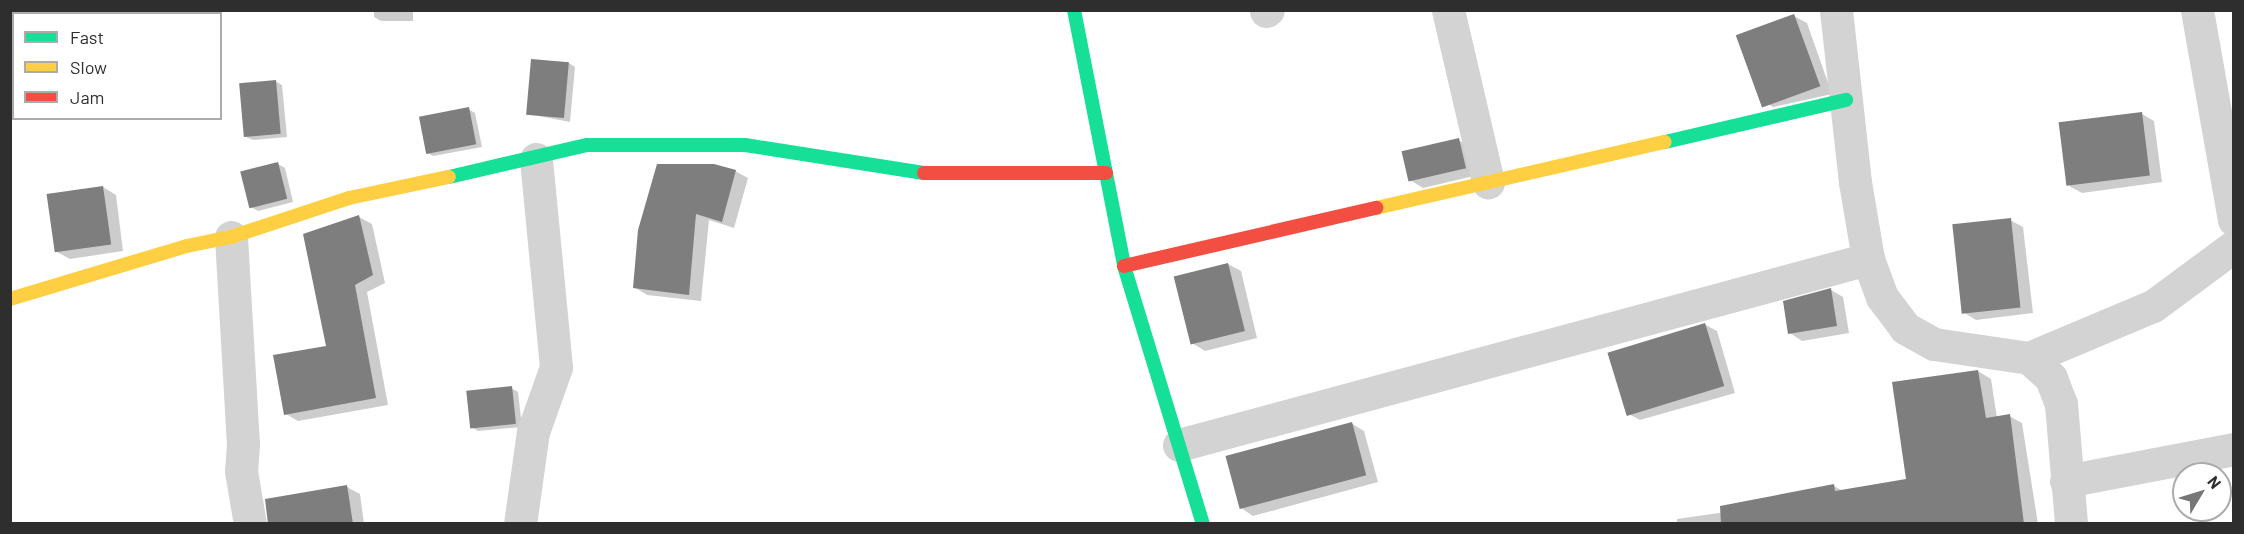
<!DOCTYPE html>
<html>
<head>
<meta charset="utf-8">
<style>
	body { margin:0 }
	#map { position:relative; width:2244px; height:534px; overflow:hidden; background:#fff; font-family:Barlow,sans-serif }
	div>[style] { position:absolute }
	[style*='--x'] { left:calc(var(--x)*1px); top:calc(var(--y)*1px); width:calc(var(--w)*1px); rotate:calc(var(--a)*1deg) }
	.shadow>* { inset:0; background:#0003 }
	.building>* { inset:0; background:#7e7e7e; transform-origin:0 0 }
	.street>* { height:33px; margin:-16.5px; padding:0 16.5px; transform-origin:16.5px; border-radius:16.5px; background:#d3d3d3 }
	.fast>* { height:14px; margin:-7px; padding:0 7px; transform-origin:7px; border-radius:7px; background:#16e098 }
	.slow>* { height:14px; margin:-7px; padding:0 7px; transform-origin:7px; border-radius:7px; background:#ffcf43 }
	.jam>* { height:14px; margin:-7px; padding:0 7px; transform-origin:7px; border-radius:7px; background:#f24e42 }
	span { translate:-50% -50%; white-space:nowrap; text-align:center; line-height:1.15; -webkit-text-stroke:6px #fff; paint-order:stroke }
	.frame { position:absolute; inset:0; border:12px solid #2e2e2e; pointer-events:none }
	.legend { position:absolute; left:12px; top:12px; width:210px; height:108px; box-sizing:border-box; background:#fff; border:2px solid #ababab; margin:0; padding:8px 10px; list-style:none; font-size:18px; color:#2e2e2e }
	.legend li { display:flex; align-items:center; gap:12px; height:30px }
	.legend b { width:30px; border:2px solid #ababab }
	.north { position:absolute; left:2172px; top:462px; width:60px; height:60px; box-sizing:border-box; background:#fff; border:2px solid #ababab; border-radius:50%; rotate:52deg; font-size:16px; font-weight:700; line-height:24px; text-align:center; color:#2e2e2e }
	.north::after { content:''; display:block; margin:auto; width:21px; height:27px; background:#777; clip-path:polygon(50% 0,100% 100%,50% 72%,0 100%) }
</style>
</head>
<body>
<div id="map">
	<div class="shadow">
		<i style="clip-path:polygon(374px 10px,413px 10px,413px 21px,381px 21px,374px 17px)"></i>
		<i style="clip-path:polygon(1794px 16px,1807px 23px,1832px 94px,1773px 107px,1760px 100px)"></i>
		<i style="clip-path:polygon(569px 63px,575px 67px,570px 122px,528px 114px)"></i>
		<i style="clip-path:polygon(275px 81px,282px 85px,287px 137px,253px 140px,246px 137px)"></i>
		<i style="clip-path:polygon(468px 109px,475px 113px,482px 147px,433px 156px,426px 152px)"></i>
		<i style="clip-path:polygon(2142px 114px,2154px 121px,2162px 182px,2082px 193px,2069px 186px)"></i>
		<i style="clip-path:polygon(1458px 140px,1471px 147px,1478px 175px,1423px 188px,1410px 180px)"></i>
		<i style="clip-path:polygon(278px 164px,285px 168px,293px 202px,258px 211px,251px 207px)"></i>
		<i style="clip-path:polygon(658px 165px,735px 171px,748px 178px,734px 228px,709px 220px,701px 301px,647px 295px,634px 287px)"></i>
		<i style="clip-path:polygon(103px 187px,116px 195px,123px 251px,70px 259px,57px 252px)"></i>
		<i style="clip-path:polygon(359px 217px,372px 224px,385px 283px,367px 292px,388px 405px,298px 421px,286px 414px,328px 347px)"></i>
		<i style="clip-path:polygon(2010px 220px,2023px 227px,2033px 313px,1976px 320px,1963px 312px)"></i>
		<i style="clip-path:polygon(1228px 264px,1241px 271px,1257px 338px,1205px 351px,1192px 343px)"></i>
		<i style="clip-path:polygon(1831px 290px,1843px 297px,1849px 333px,1802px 341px,1790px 333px)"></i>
		<i style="clip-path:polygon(1704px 324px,1717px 331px,1735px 393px,1640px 420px,1627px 413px)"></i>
		<i style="clip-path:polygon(1978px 371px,1991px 379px,1997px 418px,2009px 416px,2022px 423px,2038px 524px,1677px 524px,1677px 519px,1768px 506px,1834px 486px,1843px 491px,1908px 480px)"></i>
		<i style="clip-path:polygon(511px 388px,518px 392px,522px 427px,478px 431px,471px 427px)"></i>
		<i style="clip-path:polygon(1351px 423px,1364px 431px,1378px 482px,1253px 516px,1241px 508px)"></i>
		<i style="clip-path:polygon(347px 487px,360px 494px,364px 524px,282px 524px)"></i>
	</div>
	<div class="building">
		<i style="left:1794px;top:14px;width:77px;height:62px;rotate:70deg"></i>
		<i style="left:531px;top:59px;width:38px;height:56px;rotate:5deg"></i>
		<i style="left:276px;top:80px;width:54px;height:37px;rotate:85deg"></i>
		<i style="left:469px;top:107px;width:38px;height:51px;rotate:79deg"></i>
		<i style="left:2142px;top:112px;width:64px;height:84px;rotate:83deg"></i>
		<i style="left:1459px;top:138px;width:31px;height:59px;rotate:77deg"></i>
		<i style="left:278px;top:162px;width:38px;height:39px;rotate:76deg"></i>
		<i style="clip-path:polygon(657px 164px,714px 164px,736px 170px,722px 222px,696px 214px,689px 295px,633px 288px,638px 230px)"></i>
		<i style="left:103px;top:186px;width:59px;height:57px;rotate:82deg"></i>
		<i style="clip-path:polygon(359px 215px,373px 275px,355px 285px,376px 398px,284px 415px,273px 355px,326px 346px,303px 234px)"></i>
		<i style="left:2011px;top:218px;width:90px;height:59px;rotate:84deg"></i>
		<i style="left:1228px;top:263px;width:70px;height:56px;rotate:76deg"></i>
		<i style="clip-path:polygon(1831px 288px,1837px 326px,1788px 334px,1783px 301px)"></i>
		<i style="left:1705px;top:323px;width:66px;height:102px;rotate:73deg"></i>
		<i style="clip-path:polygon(1978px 370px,1986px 418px,2010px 414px,2024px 524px,1721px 524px,1720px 506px,1834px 484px,1835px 491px,1906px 479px,1892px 382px)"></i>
		<i style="left:512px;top:386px;width:38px;height:46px;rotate:84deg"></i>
		<i style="left:1352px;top:422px;width:55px;height:131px;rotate:75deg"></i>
		<i style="clip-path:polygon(347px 485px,353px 524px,268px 524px,265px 499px)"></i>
	</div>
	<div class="street">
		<i style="--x:1448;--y:10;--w:177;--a:76.9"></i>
		<i style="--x:1836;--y:10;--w:173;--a:83.7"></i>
		<i style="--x:1855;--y:182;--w:78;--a:80.4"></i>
		<i style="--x:1868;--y:259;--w:40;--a:69.8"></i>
		<i style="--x:1882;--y:297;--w:39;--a:53"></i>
		<i style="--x:1905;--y:328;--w:33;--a:29"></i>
		<i style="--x:1934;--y:344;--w:96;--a:8.4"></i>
		<i style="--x:2029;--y:358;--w:30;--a:42"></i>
		<i style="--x:2051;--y:378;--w:28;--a:69"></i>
		<i style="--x:2061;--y:404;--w:120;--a:85.2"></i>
		<i style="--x:2197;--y:10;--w:213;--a:80"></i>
		<i style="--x:1266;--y:11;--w:2;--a:-27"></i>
		<i style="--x:167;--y:14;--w:12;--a:-20"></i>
		<i style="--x:10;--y:52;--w:4;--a:0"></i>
		<i style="--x:231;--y:237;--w:207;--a:86.7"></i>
		<i style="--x:243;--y:444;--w:27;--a:94"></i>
		<i style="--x:241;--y:471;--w:54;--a:80.4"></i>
		<i style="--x:2029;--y:358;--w:134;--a:-22.8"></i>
		<i style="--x:2153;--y:306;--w:101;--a:-36.5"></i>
		<i style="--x:1179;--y:445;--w:714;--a:-15.11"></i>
		<i style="--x:2066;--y:481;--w:171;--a:-10.8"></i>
		<i style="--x:520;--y:524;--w:93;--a:-82"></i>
		<i style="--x:533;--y:432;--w:69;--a:-70.5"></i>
		<i style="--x:556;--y:367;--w:209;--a:-95.5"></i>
	</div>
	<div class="fast">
		<i style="--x:1074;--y:10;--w:261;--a:78.9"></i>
		<i style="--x:1124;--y:266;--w:270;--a:73"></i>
		<i style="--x:1665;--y:142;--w:186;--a:-13.1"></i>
		<i style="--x:449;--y:177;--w:142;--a:-13.1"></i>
		<i style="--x:587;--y:145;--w:158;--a:0"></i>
		<i style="--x:745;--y:145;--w:181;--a:8.9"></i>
	</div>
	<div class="slow">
		<i style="--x:1376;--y:208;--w:296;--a:-12.9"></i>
		<i style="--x:10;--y:299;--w:185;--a:-16.7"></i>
		<i style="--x:187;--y:246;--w:45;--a:-11.6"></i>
		<i style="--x:231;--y:237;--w:124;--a:-18.3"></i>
		<i style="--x:349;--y:198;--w:102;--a:-11.9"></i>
	</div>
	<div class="jam">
		<i style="--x:924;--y:173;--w:182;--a:0"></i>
		<i style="--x:1124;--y:266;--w:259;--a:-13"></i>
	</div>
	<div class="frame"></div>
	<ul class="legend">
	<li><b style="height:8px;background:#16e098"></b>Fast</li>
	<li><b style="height:8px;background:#ffcf43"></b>Slow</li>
	<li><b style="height:8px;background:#f24e42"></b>Jam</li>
	</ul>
	<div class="north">N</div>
</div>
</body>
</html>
